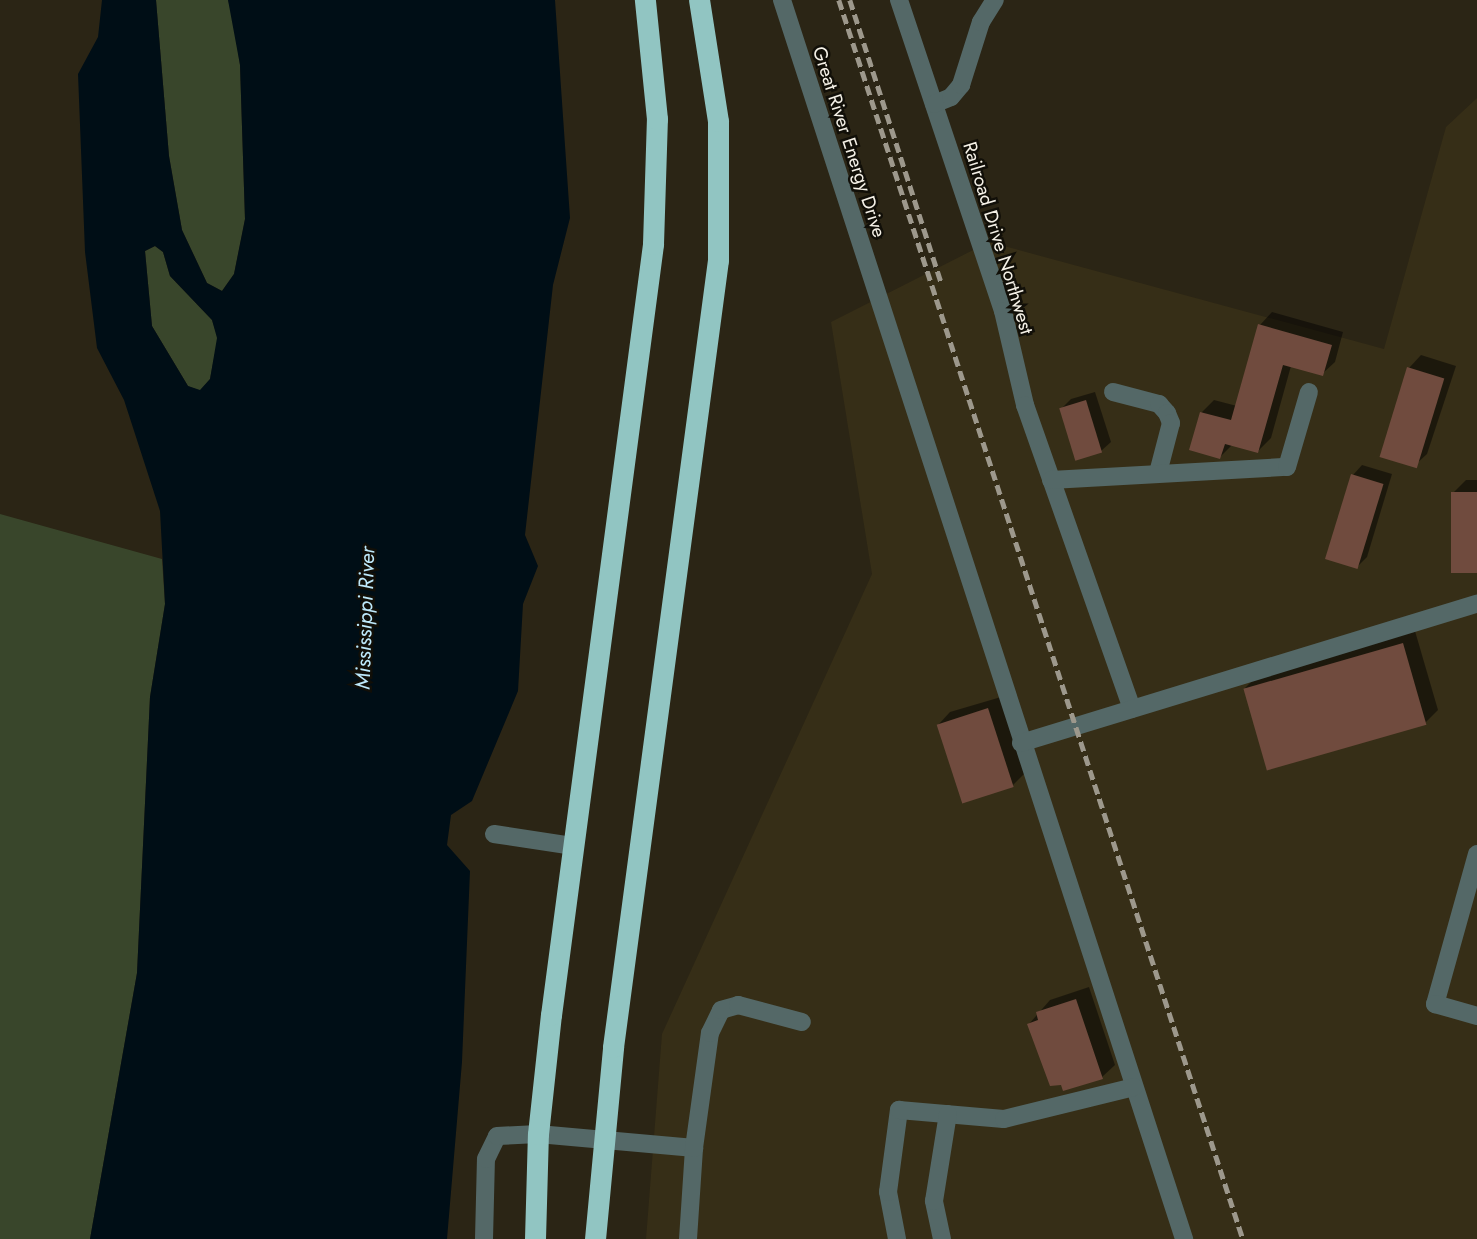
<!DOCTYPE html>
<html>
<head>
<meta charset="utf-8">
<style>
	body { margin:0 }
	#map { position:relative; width:1477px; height:1239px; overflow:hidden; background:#2b2515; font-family:Jost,sans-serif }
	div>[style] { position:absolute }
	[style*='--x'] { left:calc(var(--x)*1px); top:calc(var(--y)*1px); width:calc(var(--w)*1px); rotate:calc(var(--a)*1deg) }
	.built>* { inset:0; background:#362e17 }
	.green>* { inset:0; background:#39462b }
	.water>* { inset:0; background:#000e16 }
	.shadow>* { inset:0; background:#0007 }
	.building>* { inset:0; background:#704b3e; transform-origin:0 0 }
	.minor>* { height:18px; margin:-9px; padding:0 9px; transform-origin:9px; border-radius:9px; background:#546867 }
	.highway>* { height:21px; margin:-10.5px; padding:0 10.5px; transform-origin:10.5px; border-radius:10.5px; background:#91c5c2 }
	.rail>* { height:4.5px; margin-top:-2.25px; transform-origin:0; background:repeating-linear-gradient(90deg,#9d988c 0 10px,transparent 0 15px) }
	span { translate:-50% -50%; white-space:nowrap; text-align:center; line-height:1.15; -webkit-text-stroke:5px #110f08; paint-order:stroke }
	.street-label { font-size:19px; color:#f5f1e7 }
	.water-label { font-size:21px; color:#bee9fb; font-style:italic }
</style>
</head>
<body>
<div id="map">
	<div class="built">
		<i style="clip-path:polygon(1477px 98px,1477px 1239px,646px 1239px,662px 1034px,872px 574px,831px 322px,989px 242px,1384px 349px,1446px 127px)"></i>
	</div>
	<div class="green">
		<i style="clip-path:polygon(156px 0,228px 0,233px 18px,240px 65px,245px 219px,234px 274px,222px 291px,207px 283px,182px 230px,169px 156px)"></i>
		<i style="clip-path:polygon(155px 246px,163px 252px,170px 276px,212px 320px,218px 338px,210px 379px,200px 391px,188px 386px,152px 326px,145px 251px)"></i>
		<i style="clip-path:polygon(0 514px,162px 559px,165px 604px,150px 697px,137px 973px,90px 1239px,0 1239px)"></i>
	</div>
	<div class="water">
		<i style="clip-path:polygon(evenodd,102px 0,156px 0,169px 156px,182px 230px,207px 283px,222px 291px,234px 274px,245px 219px,240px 65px,228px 0,555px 0,570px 218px,553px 285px,525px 535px,538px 566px,523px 604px,518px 691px,472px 801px,451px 815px,447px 845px,470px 871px,462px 1062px,447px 1239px,90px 1239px,137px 973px,150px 697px,165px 604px,160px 511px,124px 400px,97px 348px,85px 252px,78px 74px,98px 37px,102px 0,155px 246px,163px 252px,170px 276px,212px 320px,217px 338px,210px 379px,200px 390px,188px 386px,152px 326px,145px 251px,155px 246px)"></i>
	</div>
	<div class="shadow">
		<i style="clip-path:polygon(1272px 312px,1343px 332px,1335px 362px,1322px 374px,1291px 366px,1271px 438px,1258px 451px,1233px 444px,1220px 457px,1202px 412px,1214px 400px,1237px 406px,1260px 325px)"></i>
		<i style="clip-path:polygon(1421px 355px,1456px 366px,1427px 454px,1414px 466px,1409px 368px)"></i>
		<i style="clip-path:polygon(1095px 392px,1111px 442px,1101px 451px,1061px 409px,1071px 399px)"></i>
		<i style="clip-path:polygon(1362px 465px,1392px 474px,1367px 557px,1357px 567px,1353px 475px)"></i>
		<i style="clip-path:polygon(1466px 480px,1477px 480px,1477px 571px,1453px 493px)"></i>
		<i style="clip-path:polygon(1415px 631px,1438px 710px,1425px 723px,1245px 688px,1258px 675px)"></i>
		<i style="clip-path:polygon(1001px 697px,1025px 773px,1012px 786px,938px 725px,950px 712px)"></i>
		<i style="clip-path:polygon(1089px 987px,1115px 1065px,1102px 1077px,1029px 1024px,1050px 1000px)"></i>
	</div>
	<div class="building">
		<i style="clip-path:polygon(1258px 324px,1332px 345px,1323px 376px,1283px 365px,1258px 453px,1225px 444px,1220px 459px,1189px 450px,1200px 412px,1231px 420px)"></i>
		<i style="left:1407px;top:367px;width:39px;height:94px;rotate:17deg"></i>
		<i style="left:1086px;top:400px;width:55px;height:28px;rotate:73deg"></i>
		<i style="left:1351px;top:474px;width:34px;height:89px;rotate:17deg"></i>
		<i style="left:1451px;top:492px;width:26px;height:81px"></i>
		<i style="left:1403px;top:643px;width:85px;height:166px;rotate:74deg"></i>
		<i style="left:988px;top:708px;width:83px;height:54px;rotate:72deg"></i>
		<i style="clip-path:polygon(1076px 999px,1103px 1079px,1063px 1091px,1061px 1085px,1050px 1086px,1027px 1024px,1038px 1020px,1036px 1012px)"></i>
	</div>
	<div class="minor">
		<i style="--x:782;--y:0;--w:1303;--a:72.02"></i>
		<i style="--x:899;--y:0;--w:328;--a:71.5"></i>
		<i style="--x:1003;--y:311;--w:97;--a:76.8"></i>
		<i style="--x:1025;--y:405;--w:322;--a:70.6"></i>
		<i style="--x:934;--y:104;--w:18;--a:-22"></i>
		<i style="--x:951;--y:97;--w:16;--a:-50"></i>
		<i style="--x:961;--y:85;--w:66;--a:-72.4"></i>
		<i style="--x:981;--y:22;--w:26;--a:-58"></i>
		<i style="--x:1113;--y:392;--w:48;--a:14.6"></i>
		<i style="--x:1159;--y:404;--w:12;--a:48"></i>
		<i style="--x:1167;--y:413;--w:11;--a:68"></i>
		<i style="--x:1171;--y:423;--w:52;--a:104.6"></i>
		<i style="--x:1051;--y:480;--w:236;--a:-3.2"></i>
		<i style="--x:1287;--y:467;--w:78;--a:-73.7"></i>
		<i style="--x:1021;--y:743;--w:477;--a:-17"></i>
		<i style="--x:494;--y:834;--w:79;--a:8.7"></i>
		<i style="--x:1477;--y:854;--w:156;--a:105.6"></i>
		<i style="--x:1435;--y:1004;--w:44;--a:15.9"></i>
		<i style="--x:484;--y:1239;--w:80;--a:-88.6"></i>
		<i style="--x:486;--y:1159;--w:25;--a:-64"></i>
		<i style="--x:497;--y:1136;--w:41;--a:-2.8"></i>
		<i style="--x:538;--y:1134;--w:157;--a:5.1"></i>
		<i style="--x:688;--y:1239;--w:91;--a:-86.2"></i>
		<i style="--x:694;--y:1148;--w:116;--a:-82.1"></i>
		<i style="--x:710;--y:1033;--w:25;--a:-64"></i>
		<i style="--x:721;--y:1010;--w:18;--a:-16"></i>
		<i style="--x:738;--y:1005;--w:66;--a:14.9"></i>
		<i style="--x:897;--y:1239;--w:48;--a:-100.8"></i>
		<i style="--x:888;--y:1192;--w:83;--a:-82.4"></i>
		<i style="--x:899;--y:1110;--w:105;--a:4.9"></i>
		<i style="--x:1004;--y:1119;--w:134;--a:-13.8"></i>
		<i style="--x:942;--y:1239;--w:39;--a:-102"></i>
		<i style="--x:934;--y:1201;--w:88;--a:-80.9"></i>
	</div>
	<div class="highway">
		<i style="--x:535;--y:1239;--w:105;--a:-88.4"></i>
		<i style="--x:538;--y:1134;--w:120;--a:-83.8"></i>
		<i style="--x:551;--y:1015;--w:778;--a:-82.46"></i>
		<i style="--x:653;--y:244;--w:125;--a:-88.2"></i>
		<i style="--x:657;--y:119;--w:120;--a:-95.8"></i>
		<i style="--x:595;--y:1239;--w:193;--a:-84.6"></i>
		<i style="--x:613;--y:1047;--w:794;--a:-82.4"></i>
		<i style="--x:718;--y:260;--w:139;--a:-90"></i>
		<i style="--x:718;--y:121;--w:122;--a:-98.9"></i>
	</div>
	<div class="rail">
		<i style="--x:839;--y:0;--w:1303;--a:71.94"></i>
		<i style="--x:850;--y:0;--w:299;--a:72.1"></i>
	</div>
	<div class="street-label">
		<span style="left:849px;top:142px;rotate:72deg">Great River Energy Drive</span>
		<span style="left:998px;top:238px;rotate:73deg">Railroad Drive Northwest</span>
	</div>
	<div class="water-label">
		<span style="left:365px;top:618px;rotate:-88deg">Mississippi River</span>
	</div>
</div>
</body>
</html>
